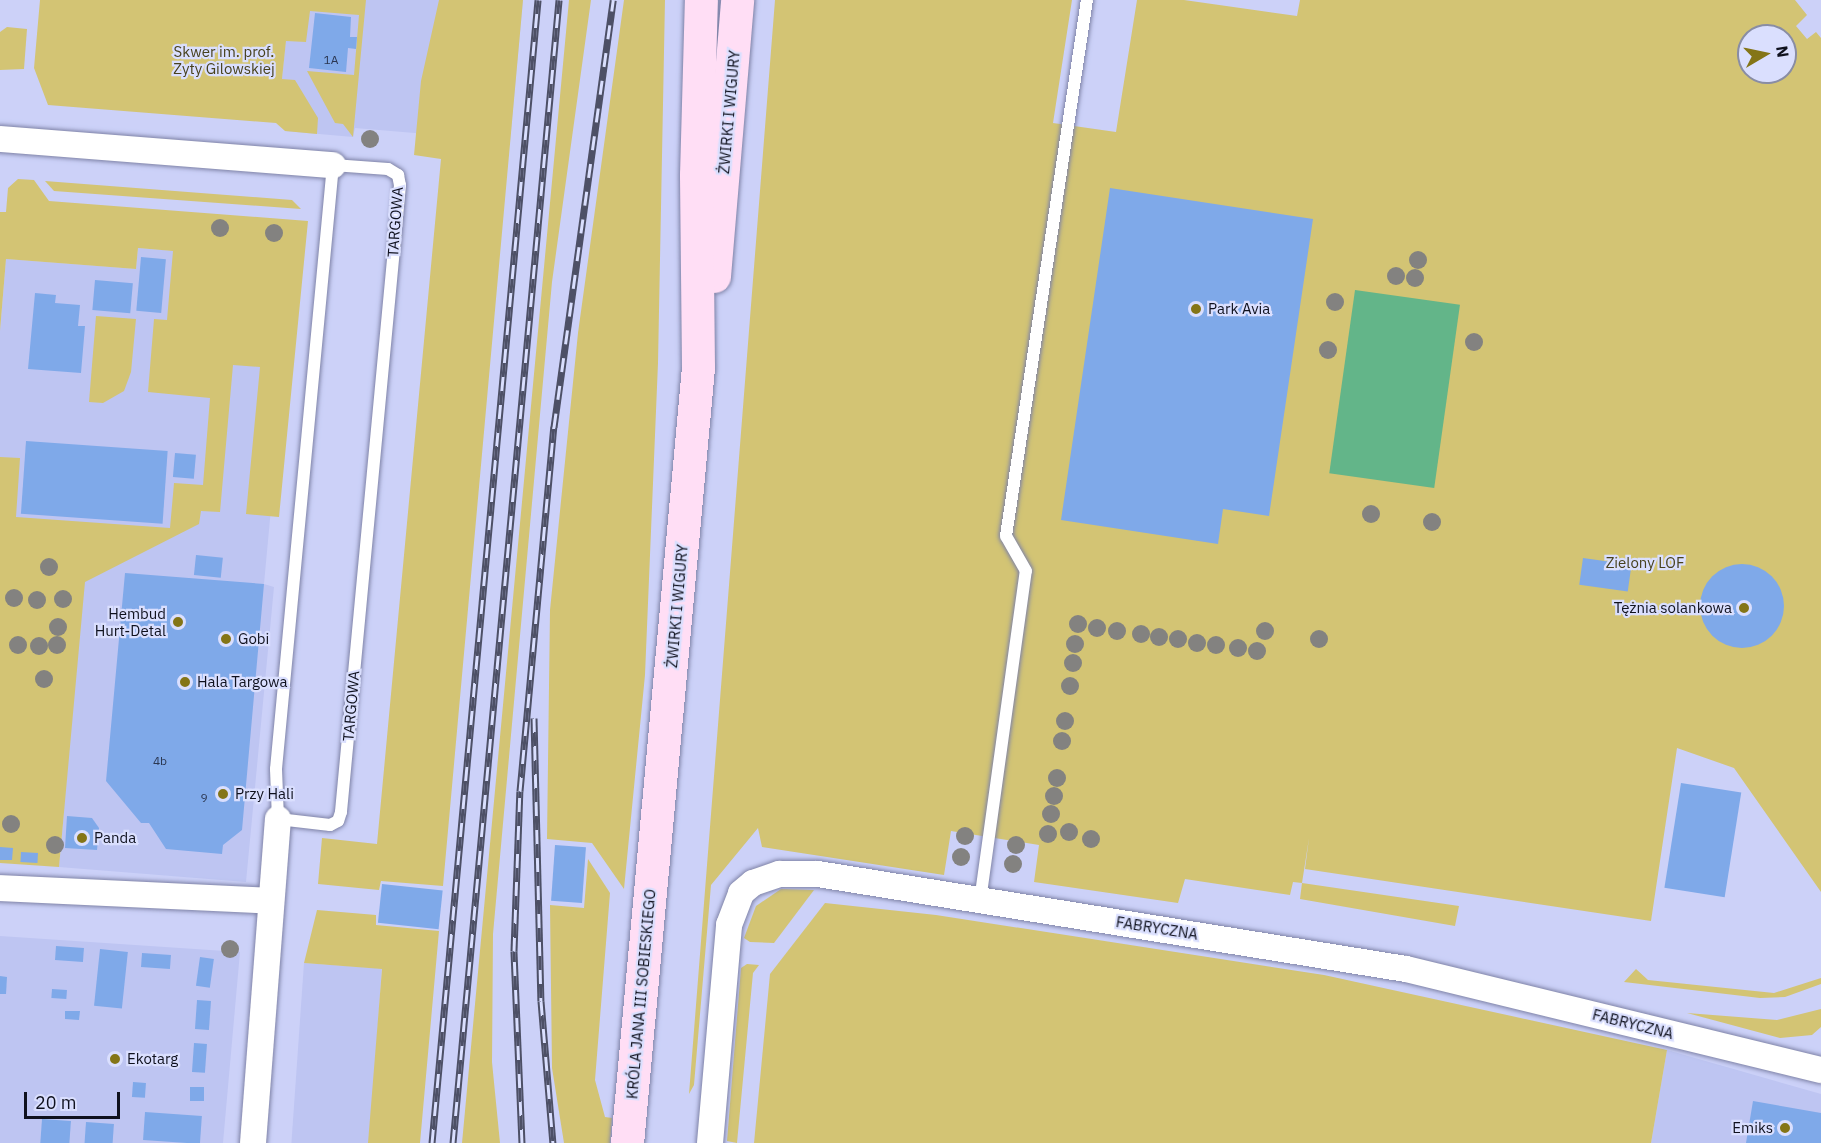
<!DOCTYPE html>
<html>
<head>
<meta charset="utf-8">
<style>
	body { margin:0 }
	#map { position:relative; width:1821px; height:1143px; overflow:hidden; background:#ccd1f8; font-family:"IBM Plex Sans",sans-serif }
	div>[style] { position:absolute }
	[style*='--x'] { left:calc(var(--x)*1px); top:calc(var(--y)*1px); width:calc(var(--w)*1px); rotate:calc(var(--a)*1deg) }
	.built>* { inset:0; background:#bec5f2; transform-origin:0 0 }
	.green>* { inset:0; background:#d3c474 }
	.water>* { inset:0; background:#63b589; transform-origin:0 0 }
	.building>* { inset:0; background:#7fa9e9; transform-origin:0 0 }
	.round { border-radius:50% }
	.roads { filter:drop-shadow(0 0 2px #7f83a7) drop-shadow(0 0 2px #7f83a7) }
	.service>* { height:12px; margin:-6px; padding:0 6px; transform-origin:6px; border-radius:6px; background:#fff }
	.minor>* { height:26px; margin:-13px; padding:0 13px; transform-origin:13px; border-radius:13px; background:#fff }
	.secondary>* { height:33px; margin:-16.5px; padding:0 16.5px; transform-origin:16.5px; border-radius:16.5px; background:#ffdef5 }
	.rail>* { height:7px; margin-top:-3.5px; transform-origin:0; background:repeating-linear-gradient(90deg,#dadffe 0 14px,#4d5066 0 28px); box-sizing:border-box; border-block:2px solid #4d5066 }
	.trees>* { width:18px; height:18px; margin:-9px; border-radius:50%; background:#838280 }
	.dots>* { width:16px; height:16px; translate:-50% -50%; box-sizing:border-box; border:3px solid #dadffe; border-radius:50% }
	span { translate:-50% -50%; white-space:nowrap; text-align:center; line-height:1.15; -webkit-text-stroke:4.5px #dadffe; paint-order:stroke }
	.number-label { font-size:12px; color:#2b3751 }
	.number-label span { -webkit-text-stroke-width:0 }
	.park-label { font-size:15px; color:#47411d }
	.street-label { font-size:15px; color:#0f111e }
	.poi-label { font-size:15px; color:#0f111e }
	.left { translate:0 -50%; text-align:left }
	.right { translate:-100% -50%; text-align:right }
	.north { position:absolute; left:1737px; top:24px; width:60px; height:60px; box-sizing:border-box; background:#dadffe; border:2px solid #898da4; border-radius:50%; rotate:81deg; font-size:16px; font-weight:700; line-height:24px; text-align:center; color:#0f111e }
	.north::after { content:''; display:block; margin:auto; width:21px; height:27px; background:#847517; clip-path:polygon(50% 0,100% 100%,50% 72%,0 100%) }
	.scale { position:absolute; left:24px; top:1092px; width:96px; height:27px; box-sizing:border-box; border:3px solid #0f111e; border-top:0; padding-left:8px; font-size:18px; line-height:21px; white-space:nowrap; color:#0f111e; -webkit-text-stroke:4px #dadffe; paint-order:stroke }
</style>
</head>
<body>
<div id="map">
	<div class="built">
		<i style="clip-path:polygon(290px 0,523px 0,510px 141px,355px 128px,353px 137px,285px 131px,282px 79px)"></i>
		<i style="clip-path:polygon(138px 248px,223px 255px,288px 325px,264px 584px,274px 587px,246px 882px,59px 867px,64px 811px,0 680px,0 331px,6px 259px,136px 269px)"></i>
		<i style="clip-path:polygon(0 936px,240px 952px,223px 1143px,0 1143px)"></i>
		<i style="left:304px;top:963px;width:78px;height:181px;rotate:4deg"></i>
		<i style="clip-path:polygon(1667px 1050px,1821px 1094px,1821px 1143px,1651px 1143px)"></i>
	</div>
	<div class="green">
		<i style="clip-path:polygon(40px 0,366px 0,353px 137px,343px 124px,335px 123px,307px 71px,354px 75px,359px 15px,310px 11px,306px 42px,286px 41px,282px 79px,295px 80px,318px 118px,317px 134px,285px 131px,276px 123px,48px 105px,34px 68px)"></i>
		<i style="clip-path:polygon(439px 0,523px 0,443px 886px,381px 881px,379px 890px,318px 884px,322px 838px,377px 844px,441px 159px,414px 155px,421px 81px)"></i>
		<i style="clip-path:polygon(569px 0,591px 0,552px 282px,493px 934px,492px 1062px,500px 1143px,462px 1143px)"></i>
		<i style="clip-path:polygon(624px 0,665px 0,658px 363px,645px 675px,624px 889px,592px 843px,547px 839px,550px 610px,578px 333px)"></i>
		<i style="clip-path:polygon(evenodd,775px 0,1072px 0,1053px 123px,1116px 132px,1137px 0,1184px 0,1297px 16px,1300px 0,1795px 0,1807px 15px,1796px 26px,1807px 39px,1816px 32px,1821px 38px,1821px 892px,1734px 768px,1677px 748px,1651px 921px,1305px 869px,1309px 838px,1302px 883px,1459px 906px,1455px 926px,1300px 899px,1302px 883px,1293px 882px,1290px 895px,1185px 879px,1178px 903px,1034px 882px,1039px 845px,951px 831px,944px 875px,762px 847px,758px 828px,711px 885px,694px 1085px,689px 1094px,775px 0,1749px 36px,1785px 36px,1785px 72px,1749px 72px,1749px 36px)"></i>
		<i style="clip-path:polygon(7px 27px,27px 29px,24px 69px,0 70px,0 32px)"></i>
		<i style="clip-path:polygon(18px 179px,34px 180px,49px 201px,308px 221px,279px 517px,246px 514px,260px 367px,233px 365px,220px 512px,201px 511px,199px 524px,85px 582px,59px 867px,0 863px,0 457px,20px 458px,16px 517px,170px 528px,174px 483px,203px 485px,210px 398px,148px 392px,154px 319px,167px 320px,173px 251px,138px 248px,136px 269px,6px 259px,0 331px,0 212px,6px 212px,8px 188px)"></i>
		<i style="clip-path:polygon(45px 181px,292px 200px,301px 209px,54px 191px)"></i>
		<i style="clip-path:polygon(96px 316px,136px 319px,131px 372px,124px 391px,103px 403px,89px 402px)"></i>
		<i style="clip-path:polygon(588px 859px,610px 893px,595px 1080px,605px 1117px,612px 1118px,610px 1143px,564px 1143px,552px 1068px,550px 905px,584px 908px)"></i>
		<i style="clip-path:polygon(781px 889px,814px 890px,774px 943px,750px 942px,744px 938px,756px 906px)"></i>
		<i style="clip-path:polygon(825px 903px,936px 915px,1324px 975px,1667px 1050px,1651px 1143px,754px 1143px,770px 974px)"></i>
		<i style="clip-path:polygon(317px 910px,376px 915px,376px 925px,439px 931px,420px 1143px,368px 1143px,382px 969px,304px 963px)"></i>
		<i style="clip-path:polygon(747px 964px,759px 965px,753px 973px,737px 1143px,727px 1141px,741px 968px)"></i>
		<i style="clip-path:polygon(1636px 969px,1648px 980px,1774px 993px,1821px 978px,1821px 984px,1785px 997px,1760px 998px,1624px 982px)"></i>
		<i style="clip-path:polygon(1821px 1009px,1821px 1027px,1812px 1035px,1780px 1038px,1687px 1013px,1777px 1020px)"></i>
	</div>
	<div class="water">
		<i style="left:1355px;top:290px;width:106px;height:185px;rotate:8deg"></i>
	</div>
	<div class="building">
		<i style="clip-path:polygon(315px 13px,351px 17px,350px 37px,357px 37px,356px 49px,348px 48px,346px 72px,309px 68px)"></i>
		<i style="clip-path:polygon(1110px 188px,1313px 219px,1269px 516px,1223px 509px,1218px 544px,1061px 520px)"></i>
		<i style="left:141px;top:257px;width:25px;height:54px;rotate:5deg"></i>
		<i style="left:95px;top:280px;width:38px;height:30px;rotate:5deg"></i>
		<i style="clip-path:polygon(35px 293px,56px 295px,55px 303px,80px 305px,78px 326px,85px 326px,81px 373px,28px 369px)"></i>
		<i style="left:26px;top:441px;width:142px;height:73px;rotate:4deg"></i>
		<i style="left:175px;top:453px;width:21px;height:24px;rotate:5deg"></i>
		<i style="left:196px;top:555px;width:27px;height:20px;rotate:6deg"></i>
		<i style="left:1583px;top:558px;width:49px;height:27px;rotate:8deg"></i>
		<i class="round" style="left:1700px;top:564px;width:84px;height:84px"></i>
		<i style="clip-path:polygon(125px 573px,264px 584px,242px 830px,223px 845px,222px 854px,166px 849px,149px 823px,141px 823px,106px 781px)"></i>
		<i style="left:1681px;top:783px;width:61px;height:106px;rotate:9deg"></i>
		<i style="clip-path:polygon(67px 816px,92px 818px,99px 828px,97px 850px,65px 848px)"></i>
		<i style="left:555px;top:845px;width:31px;height:56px;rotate:4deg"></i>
		<i style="clip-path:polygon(0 847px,13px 848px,12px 860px,0 860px)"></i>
		<i style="left:21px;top:852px;width:17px;height:10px;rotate:3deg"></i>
		<i style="left:382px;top:884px;width:61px;height:39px;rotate:6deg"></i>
		<i style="left:56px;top:946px;width:28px;height:14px;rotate:4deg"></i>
		<i style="left:100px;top:949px;width:28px;height:57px;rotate:6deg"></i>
		<i style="left:142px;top:953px;width:29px;height:14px;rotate:4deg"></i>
		<i style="left:200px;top:957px;width:14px;height:29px;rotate:8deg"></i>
		<i style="clip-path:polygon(0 976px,7px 977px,6px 994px,0 994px)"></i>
		<i style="left:52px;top:989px;width:15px;height:9px;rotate:4deg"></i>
		<i style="left:197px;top:1000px;width:14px;height:29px;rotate:4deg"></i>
		<i style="clip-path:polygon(65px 1011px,80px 1011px,79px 1020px,65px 1019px)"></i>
		<i style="left:194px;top:1043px;width:13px;height:29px;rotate:4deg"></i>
		<i style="left:133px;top:1082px;width:13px;height:15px;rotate:4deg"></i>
		<i style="left:190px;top:1087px;width:14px;height:14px"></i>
		<i style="clip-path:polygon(1753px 1101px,1821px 1113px,1821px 1143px,1746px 1143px)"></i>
		<i style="left:145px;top:1112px;width:57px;height:28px;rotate:4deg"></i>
		<i style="left:42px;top:1119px;width:29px;height:24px;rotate:4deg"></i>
		<i style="left:86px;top:1122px;width:28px;height:21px;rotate:4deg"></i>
	</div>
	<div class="roads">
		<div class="service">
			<i style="--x:333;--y:165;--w:55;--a:4.2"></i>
			<i style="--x:388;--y:169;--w:12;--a:31"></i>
			<i style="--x:398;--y:175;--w:10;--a:79"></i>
			<i style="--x:400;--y:185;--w:630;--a:95.38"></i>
			<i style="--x:341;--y:812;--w:9;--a:108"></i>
			<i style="--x:338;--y:821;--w:9;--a:153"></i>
			<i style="--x:330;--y:825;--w:52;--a:-173.4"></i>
			<i style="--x:278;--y:819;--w:50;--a:-92.3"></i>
			<i style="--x:276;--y:769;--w:607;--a:-84.61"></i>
			<i style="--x:980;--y:901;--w:333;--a:-82.1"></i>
			<i style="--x:1026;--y:571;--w:40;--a:-119.7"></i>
			<i style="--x:1006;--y:536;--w:542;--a:-81.41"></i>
		</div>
		<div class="minor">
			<i style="--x:0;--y:139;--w:334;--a:4.5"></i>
			<i style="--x:0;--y:888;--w:271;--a:2.7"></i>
			<i style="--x:253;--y:1143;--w:325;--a:-85.6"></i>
			<i style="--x:710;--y:1143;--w:219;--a:-85"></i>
			<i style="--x:729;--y:925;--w:34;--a:-69"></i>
			<i style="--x:741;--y:893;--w:16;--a:-40"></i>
			<i style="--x:753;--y:883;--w:28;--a:-19"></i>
			<i style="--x:779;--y:874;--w:39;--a:0"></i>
			<i style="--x:818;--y:874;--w:596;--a:9.18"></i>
			<i style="--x:1406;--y:969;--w:427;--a:13.7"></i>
		</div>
		<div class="secondary">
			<i style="--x:714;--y:276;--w:277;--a:-85.2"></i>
			<i style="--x:627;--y:1143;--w:779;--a:-84.77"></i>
			<i style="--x:698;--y:367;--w:192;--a:-90.6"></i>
			<i style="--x:696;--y:175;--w:175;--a:-88.4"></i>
		</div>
	</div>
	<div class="rail">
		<i style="--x:534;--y:718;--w:283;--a:88.6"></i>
		<i style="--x:541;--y:1001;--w:143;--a:85.2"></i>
		<i style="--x:432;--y:1143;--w:1148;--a:-84.7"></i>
		<i style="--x:453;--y:1143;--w:1148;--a:-84.7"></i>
		<i style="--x:522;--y:1143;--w:192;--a:-92.4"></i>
		<i style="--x:514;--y:951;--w:160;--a:-87.9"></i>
		<i style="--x:520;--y:791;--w:366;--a:-84.7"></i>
		<i style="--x:554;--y:427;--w:431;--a:-82.1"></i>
	</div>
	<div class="trees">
		<i style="left:370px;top:139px"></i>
		<i style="left:220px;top:228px"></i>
		<i style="left:274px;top:233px"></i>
		<i style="left:1418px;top:260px"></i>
		<i style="left:1396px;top:276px"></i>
		<i style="left:1415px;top:278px"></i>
		<i style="left:1335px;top:302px"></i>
		<i style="left:1474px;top:342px"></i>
		<i style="left:1328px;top:350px"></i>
		<i style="left:1371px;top:514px"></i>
		<i style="left:1432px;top:522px"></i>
		<i style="left:49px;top:567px"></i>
		<i style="left:14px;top:598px"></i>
		<i style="left:63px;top:599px"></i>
		<i style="left:37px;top:600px"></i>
		<i style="left:1078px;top:624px"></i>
		<i style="left:58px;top:627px"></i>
		<i style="left:1097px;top:628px"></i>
		<i style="left:1117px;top:631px"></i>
		<i style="left:1265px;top:631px"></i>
		<i style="left:1141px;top:634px"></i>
		<i style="left:1159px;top:637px"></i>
		<i style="left:1178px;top:639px"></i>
		<i style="left:1319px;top:639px"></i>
		<i style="left:1197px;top:643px"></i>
		<i style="left:1075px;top:644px"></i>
		<i style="left:18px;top:645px"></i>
		<i style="left:57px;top:645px"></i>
		<i style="left:1216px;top:645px"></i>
		<i style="left:39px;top:646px"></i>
		<i style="left:1238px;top:648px"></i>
		<i style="left:1257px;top:651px"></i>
		<i style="left:1073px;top:663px"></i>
		<i style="left:44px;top:679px"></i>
		<i style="left:1070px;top:686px"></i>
		<i style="left:1065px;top:721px"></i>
		<i style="left:1062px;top:741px"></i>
		<i style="left:1057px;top:778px"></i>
		<i style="left:1054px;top:796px"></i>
		<i style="left:1051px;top:814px"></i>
		<i style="left:11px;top:824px"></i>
		<i style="left:1069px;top:832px"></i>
		<i style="left:1048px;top:834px"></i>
		<i style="left:965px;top:836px"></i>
		<i style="left:1091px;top:839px"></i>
		<i style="left:55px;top:845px"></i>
		<i style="left:1016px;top:845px"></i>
		<i style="left:961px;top:857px"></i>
		<i style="left:1013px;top:864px"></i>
		<i style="left:230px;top:949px"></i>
	</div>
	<div class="dots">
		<i style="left:1196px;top:309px;background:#847517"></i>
		<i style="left:1744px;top:608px;background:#847517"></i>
		<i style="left:178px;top:622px;background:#847517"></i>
		<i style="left:226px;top:639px;background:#847517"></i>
		<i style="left:185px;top:682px;background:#847517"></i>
		<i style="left:223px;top:794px;background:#847517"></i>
		<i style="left:82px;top:838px;background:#847517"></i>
		<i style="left:115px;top:1059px;background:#847517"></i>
		<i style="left:1785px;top:1128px;background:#847517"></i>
	</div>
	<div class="number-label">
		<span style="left:331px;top:60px">1A</span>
		<span style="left:160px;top:761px">4b</span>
		<span style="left:204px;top:798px">9</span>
	</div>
	<div class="park-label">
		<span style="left:224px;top:60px">Skwer im. prof.<br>Zyty Gilowskiej</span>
		<span style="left:1645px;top:563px">Zielony LOF</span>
	</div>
	<div class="street-label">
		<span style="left:729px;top:112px;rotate:-85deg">ŻWIRKI I WIGURY</span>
		<span style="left:395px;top:222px;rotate:-86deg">TARGOWA</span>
		<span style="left:677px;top:606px;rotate:-85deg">ŻWIRKI I WIGURY</span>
		<span style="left:351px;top:706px;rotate:-85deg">TARGOWA</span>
		<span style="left:1157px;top:928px;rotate:9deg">FABRYCZNA</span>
		<span style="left:641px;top:994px;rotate:-85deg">KRÓLA JANA III SOBIESKIEGO</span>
		<span style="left:1633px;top:1024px;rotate:14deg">FABRYCZNA</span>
	</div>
	<div class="poi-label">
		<span class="left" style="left:1208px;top:309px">Park Avia</span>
		<span class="right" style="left:1732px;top:608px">Tężnia solankowa</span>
		<span class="right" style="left:166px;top:622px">Hembud<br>Hurt-Detal</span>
		<span class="left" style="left:238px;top:639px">Gobi</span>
		<span class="left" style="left:197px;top:682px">Hala Targowa</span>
		<span class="left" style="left:235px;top:794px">Przy Hali</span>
		<span class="left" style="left:94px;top:838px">Panda</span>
		<span class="left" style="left:127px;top:1059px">Ekotarg</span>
		<span class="right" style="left:1773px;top:1128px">Emiks</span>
	</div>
	<div class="north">N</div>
	<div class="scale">20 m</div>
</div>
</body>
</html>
